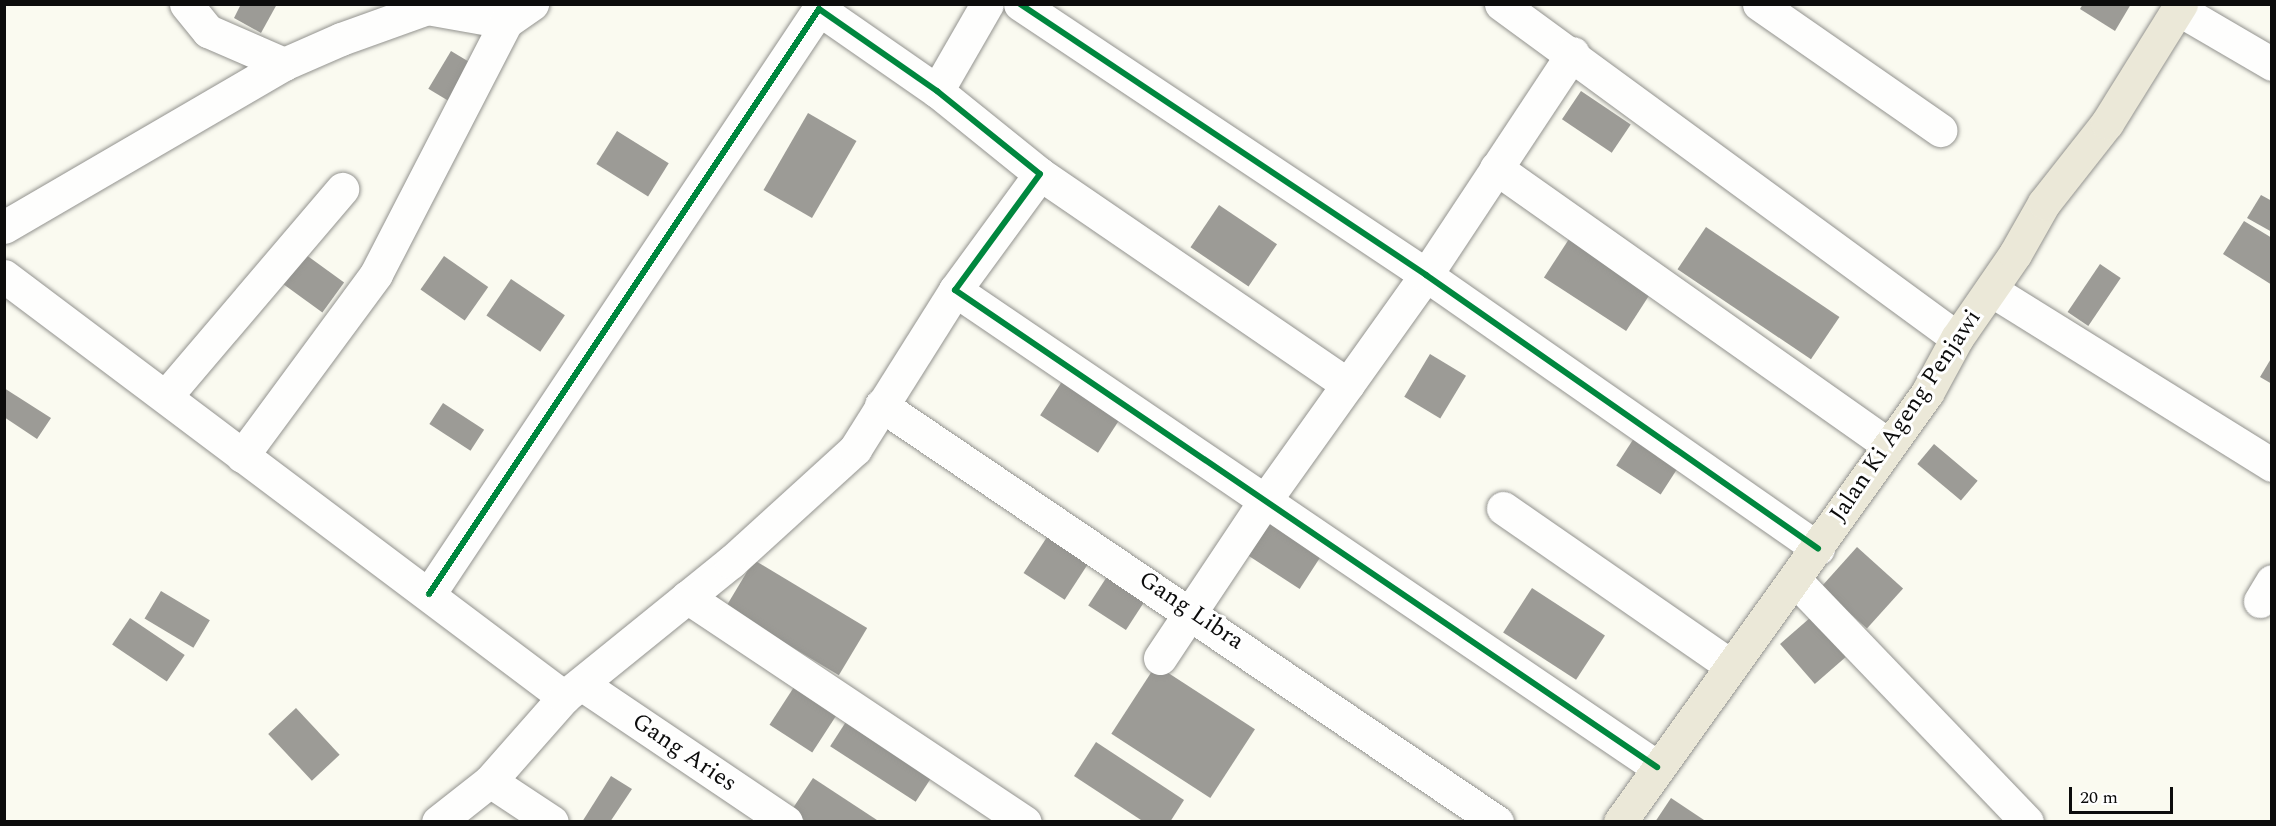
<!DOCTYPE html>
<html>
<head>
<meta charset="utf-8">
<style>
	body { margin:0 }
	#map { position:relative; width:2276px; height:826px; overflow:hidden; background:#fafaf0; font-family:Spectral,serif }
	div>[style] { position:absolute }
	[style*='--x'] { left:calc(var(--x)*1px); top:calc(var(--y)*1px); width:calc(var(--w)*1px); rotate:calc(var(--a)*1deg) }
	.building>* { inset:0; background:#9c9b96; transform-origin:0 0 }
	.roads { filter:drop-shadow(0 0 2px #93938f) drop-shadow(0 0 2px #93938f) }
	.minor>* { height:33px; margin:-16.5px; padding:0 16.5px; transform-origin:16.5px; border-radius:16.5px; background:#fefefd }
	.major>* { height:33px; margin:-16.5px; padding:0 16.5px; transform-origin:16.5px; border-radius:16.5px; background:#ebe8d8 }
	.cycleway>* { height:6px; margin:-3px; padding:0 3px; transform-origin:3px; border-radius:3px; background:#00873e }
	span { translate:-50% -50%; white-space:nowrap; text-align:center; line-height:1.15; -webkit-text-stroke:6px #fff; paint-order:stroke }
	.street-label { font-size:24px; color:#0c0c0c }
	.frame { position:absolute; inset:0; border:6px solid #0c0c0c; pointer-events:none }
	.scale { position:absolute; left:2069px; top:787px; width:104px; height:27px; box-sizing:border-box; border:3px solid #0c0c0c; border-top:0; padding-left:8px; font-size:18px; line-height:21px; white-space:nowrap; color:#0c0c0c; -webkit-text-stroke:4px #fff; paint-order:stroke }
</style>
</head>
<body>
<div id="map">
	<div class="building">
		<i style="clip-path:polygon(241px 4px,277px 4px,261px 33px,234px 18px)"></i>
		<i style="clip-path:polygon(2083px 4px,2131px 4px,2115px 31px,2080px 9px)"></i>
		<i style="left:451px;top:51px;width:33px;height:44px;rotate:31deg"></i>
		<i style="left:1581px;top:91px;width:60px;height:34px;rotate:34deg"></i>
		<i style="left:808px;top:113px;width:56px;height:89px;rotate:30deg"></i>
		<i style="left:617px;top:131px;width:61px;height:39px;rotate:32deg"></i>
		<i style="clip-path:polygon(2261px 195px,2272px 201px,2272px 232px,2247px 218px)"></i>
		<i style="left:1219px;top:205px;width:70px;height:51px;rotate:34deg"></i>
		<i style="clip-path:polygon(2244px 221px,2272px 238px,2272px 285px,2223px 254px)"></i>
		<i style="left:1706px;top:227px;width:161px;height:51px;rotate:34deg"></i>
		<i style="left:1569px;top:239px;width:98px;height:46px;rotate:33deg"></i>
		<i style="left:298px;top:249px;width:57px;height:37px;rotate:36deg"></i>
		<i style="left:444px;top:256px;width:54px;height:41px;rotate:35deg"></i>
		<i style="left:2100px;top:264px;width:25px;height:58px;rotate:34deg"></i>
		<i style="left:511px;top:279px;width:65px;height:44px;rotate:34deg"></i>
		<i style="left:1430px;top:354px;width:42px;height:50px;rotate:31deg"></i>
		<i style="clip-path:polygon(2272px 357px,2272px 384px,2260px 377px)"></i>
		<i style="left:1063px;top:380px;width:69px;height:42px;rotate:33deg"></i>
		<i style="clip-path:polygon(4px 388px,51px 418px,37px 439px,4px 417px)"></i>
		<i style="left:443px;top:403px;width:49px;height:25px;rotate:33deg"></i>
		<i style="left:1638px;top:432px;width:53px;height:40px;rotate:33deg"></i>
		<i style="left:1934px;top:444px;width:57px;height:26px;rotate:40deg"></i>
		<i style="left:1273px;top:518px;width:61px;height:45px;rotate:33deg"></i>
		<i style="left:1047px;top:537px;width:49px;height:43px;rotate:33deg"></i>
		<i style="left:1857px;top:547px;width:62px;height:54px;rotate:42deg"></i>
		<i style="left:754px;top:560px;width:132px;height:55px;rotate:31deg"></i>
		<i style="left:1110px;top:572px;width:45px;height:40px;rotate:33deg"></i>
		<i style="left:1532px;top:588px;width:87px;height:53px;rotate:33deg"></i>
		<i style="left:161px;top:591px;width:57px;height:32px;rotate:31deg"></i>
		<i style="left:1811px;top:617px;width:53px;height:41px;rotate:49deg"></i>
		<i style="left:130px;top:618px;width:66px;height:32px;rotate:34deg"></i>
		<i style="left:1156px;top:665px;width:118px;height:82px;rotate:33deg"></i>
		<i style="left:794px;top:687px;width:51px;height:45px;rotate:33deg"></i>
		<i style="left:296px;top:708px;width:64px;height:38px;rotate:47deg"></i>
		<i style="left:853px;top:711px;width:102px;height:42px;rotate:33deg"></i>
		<i style="clip-path:polygon(1096px 742px,1184px 800px,1170px 822px,1144px 822px,1074px 776px)"></i>
		<i style="clip-path:polygon(611px 776px,632px 789px,610px 822px,582px 822px)"></i>
		<i style="clip-path:polygon(813px 778px,880px 822px,807px 822px,791px 811px)"></i>
		<i style="clip-path:polygon(1671px 798px,1707px 822px,1655px 822px)"></i>
	</div>
	<div class="roads">
		<div class="minor">
			<i style="--x:186;--y:4;--w:35;--a:51"></i>
			<i style="--x:208;--y:31;--w:83;--a:23.5"></i>
			<i style="--x:1020;--y:4;--w:488;--a:33.7"></i>
			<i style="--x:1426;--y:275;--w:478;--a:34.9"></i>
			<i style="--x:1501;--y:4;--w:565;--a:36.22"></i>
			<i style="--x:1759;--y:4;--w:221;--a:34.8"></i>
			<i style="--x:2178;--y:9;--w:109;--a:30.3"></i>
			<i style="--x:937;--y:91;--w:100;--a:-60.1"></i>
			<i style="--x:1496;--y:168;--w:480;--a:35.2"></i>
			<i style="--x:1040;--y:174;--w:373;--a:34.4"></i>
			<i style="--x:4;--y:227;--w:324;--a:-30.2"></i>
			<i style="--x:284;--y:64;--w:62;--a:-23.7"></i>
			<i style="--x:341;--y:39;--w:91;--a:-19.8"></i>
			<i style="--x:427;--y:8;--w:80;--a:10"></i>
			<i style="--x:4;--y:276;--w:701;--a:36.94"></i>
			<i style="--x:1991;--y:290;--w:331;--a:31.9"></i>
			<i style="--x:166;--y:396;--w:272;--a:-49.6"></i>
			<i style="--x:881;--y:405;--w:744;--a:34.1"></i>
			<i style="--x:242;--y:456;--w:226;--a:-53.6"></i>
			<i style="--x:376;--y:274;--w:284;--a:-62.7"></i>
			<i style="--x:506;--y:22;--w:32;--a:-35"></i>
			<i style="--x:1503;--y:508;--w:276;--a:34.7"></i>
			<i style="--x:1795;--y:580;--w:335;--a:46.2"></i>
			<i style="--x:429;--y:594;--w:703;--a:-56.31"></i>
			<i style="--x:819;--y:9;--w:144;--a:34.8"></i>
			<i style="--x:937;--y:91;--w:132;--a:38.9"></i>
			<i style="--x:1040;--y:174;--w:144;--a:126.2"></i>
			<i style="--x:955;--y:290;--w:849;--a:34.2"></i>
			<i style="--x:687;--y:597;--w:406;--a:33.7"></i>
			<i style="--x:2260;--y:601;--w:23;--a:-59"></i>
			<i style="--x:1160;--y:658;--w:191;--a:-56.3"></i>
			<i style="--x:1266;--y:499;--w:275;--a:-54.5"></i>
			<i style="--x:1426;--y:275;--w:266;--a:-56.5"></i>
			<i style="--x:583;--y:685;--w:245;--a:34"></i>
			<i style="--x:490;--y:781;--w:74;--a:33.5"></i>
			<i style="--x:438;--y:822;--w:66;--a:-38.3"></i>
			<i style="--x:490;--y:781;--w:112;--a:-48.6"></i>
			<i style="--x:564;--y:697;--w:215;--a:-39"></i>
			<i style="--x:731;--y:562;--w:168;--a:-42.3"></i>
			<i style="--x:855;--y:449;--w:188;--a:-57.8"></i>
		</div>
		<div class="major">
			<i style="--x:1620;--y:822;--w:528;--a:-54.41"></i>
			<i style="--x:1927;--y:393;--w:63;--a:-61.4"></i>
			<i style="--x:1957;--y:338;--w:102;--a:-55.4"></i>
			<i style="--x:2015;--y:254;--w:59;--a:-60.4"></i>
			<i style="--x:2044;--y:203;--w:102;--a:-51.8"></i>
			<i style="--x:2107;--y:123;--w:140;--a:-58.1"></i>
		</div>
	</div>
	<div class="cycleway">
		<i style="--x:1020;--y:4;--w:488;--a:33.7"></i>
		<i style="--x:1426;--y:275;--w:478;--a:34.9"></i>
		<i style="--x:429;--y:594;--w:703;--a:-56.31"></i>
		<i style="--x:819;--y:9;--w:144;--a:34.8"></i>
		<i style="--x:937;--y:91;--w:132;--a:38.9"></i>
		<i style="--x:1040;--y:174;--w:144;--a:126.2"></i>
		<i style="--x:955;--y:290;--w:849;--a:34.2"></i>
	</div>
	<div class="street-label">
		<span style="left:1906px;top:416px;rotate:-56deg">Jalan Ki Ageng Penjawi</span>
		<span style="left:1191px;top:611px;rotate:34deg">Gang Libra</span>
		<span style="left:684px;top:753px;rotate:34deg">Gang Aries</span>
	</div>
	<div class="frame"></div>
	<div class="scale">20 m</div>
</div>
</body>
</html>
